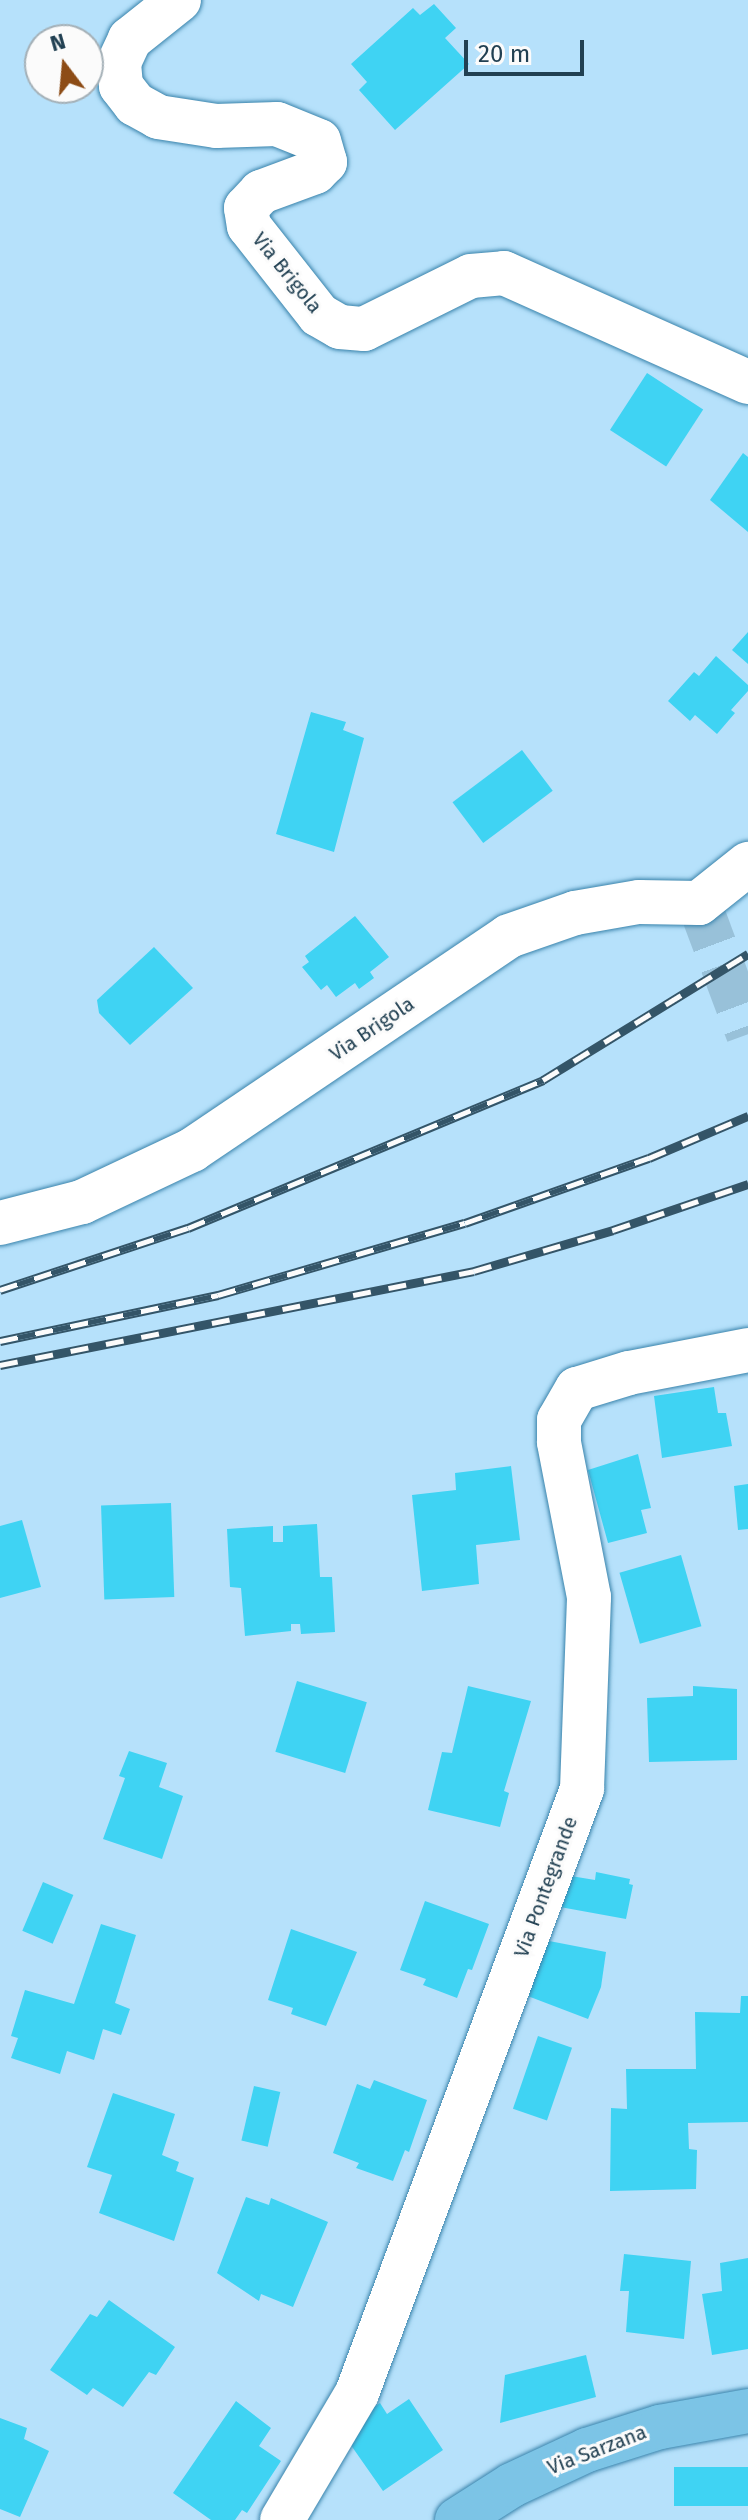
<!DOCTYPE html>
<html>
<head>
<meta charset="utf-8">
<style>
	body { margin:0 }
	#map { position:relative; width:748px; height:2520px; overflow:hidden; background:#b6e1fb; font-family:"Fira Sans",sans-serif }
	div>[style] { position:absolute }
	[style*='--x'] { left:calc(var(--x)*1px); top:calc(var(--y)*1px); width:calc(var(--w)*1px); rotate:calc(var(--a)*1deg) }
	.building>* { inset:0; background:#3fd3f3; transform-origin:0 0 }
	.minor-tunnel>* { height:44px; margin-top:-22px; transform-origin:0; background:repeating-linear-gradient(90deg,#98c1d9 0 44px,transparent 0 66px) }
	.roads { filter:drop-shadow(0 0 2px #3983ab) drop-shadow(0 0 2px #3983ab) }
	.minor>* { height:44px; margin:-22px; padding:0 22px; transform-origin:22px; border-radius:22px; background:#fff }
	.major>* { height:44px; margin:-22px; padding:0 22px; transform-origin:22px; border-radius:22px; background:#7cc4e6 }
	.rail>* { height:9px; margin-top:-4.5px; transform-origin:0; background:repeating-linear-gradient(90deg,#fbfbfb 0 18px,#345568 0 36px); box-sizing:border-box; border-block:2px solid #345568 }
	span { translate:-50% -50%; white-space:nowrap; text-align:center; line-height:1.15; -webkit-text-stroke:6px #fbfbfb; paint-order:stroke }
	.street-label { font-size:20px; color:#214052 }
	.north { position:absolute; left:24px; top:24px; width:80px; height:80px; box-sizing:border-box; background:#fbfbfb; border:2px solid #a4b0b7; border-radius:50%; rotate:344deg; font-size:22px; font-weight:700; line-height:32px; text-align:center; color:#214052 }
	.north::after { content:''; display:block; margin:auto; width:28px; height:36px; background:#8d4c16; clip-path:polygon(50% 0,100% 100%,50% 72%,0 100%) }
	.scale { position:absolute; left:464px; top:40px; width:120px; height:36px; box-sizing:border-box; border:4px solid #214052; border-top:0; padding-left:10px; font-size:24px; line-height:28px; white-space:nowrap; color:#214052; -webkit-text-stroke:6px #fbfbfb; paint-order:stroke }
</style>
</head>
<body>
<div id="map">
	<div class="building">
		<i style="clip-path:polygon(434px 4px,456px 28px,445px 38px,469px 64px,395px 130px,359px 90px,367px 82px,351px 64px,413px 8px,420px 15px)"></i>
		<i style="left:647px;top:373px;width:67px;height:68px;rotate:33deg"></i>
		<i style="clip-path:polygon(743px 453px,748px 457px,748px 532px,710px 500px)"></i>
		<i style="clip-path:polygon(748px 632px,748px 664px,732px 650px)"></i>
		<i style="clip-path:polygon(716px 656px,748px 685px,748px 691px,731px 710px,735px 713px,717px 734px,695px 715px,690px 721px,668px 701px,694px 672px,699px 676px)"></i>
		<i style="clip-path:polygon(311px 712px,346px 722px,343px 730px,364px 738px,334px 852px,276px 834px)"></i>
		<i style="left:522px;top:750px;width:51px;height:87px;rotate:53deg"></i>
		<i style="clip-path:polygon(355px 916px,389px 957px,370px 972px,374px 978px,359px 989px,355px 983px,336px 997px,327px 985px,321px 990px,302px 967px,309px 962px,305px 956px)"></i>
		<i style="clip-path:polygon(154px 947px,193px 988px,130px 1045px,99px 1013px,97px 1000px)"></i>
		<i style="clip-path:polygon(714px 1387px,718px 1413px,726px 1413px,732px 1446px,662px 1458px,654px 1396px)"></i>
		<i style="clip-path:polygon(638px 1454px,651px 1508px,641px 1510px,647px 1533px,608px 1543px,588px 1470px)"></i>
		<i style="clip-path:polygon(511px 1466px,520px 1540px,476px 1545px,479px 1584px,422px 1591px,412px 1495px,456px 1490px,455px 1473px)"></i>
		<i style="clip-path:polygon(748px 1484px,748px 1529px,738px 1530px,734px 1486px)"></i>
		<i style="left:171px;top:1503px;width:94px;height:70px;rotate:88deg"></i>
		<i style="clip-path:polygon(22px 1520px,41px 1587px,0 1598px,0 1526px)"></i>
		<i style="clip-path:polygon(317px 1524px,320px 1577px,332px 1577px,335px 1632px,301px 1634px,300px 1624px,291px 1624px,291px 1631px,245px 1636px,241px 1588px,230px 1587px,227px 1529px,273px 1526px,273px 1542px,283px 1542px,283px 1526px)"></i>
		<i style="left:681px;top:1555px;width:74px;height:64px;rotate:74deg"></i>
		<i style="left:297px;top:1681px;width:73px;height:74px;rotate:17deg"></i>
		<i style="clip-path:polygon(468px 1686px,531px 1701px,504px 1791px,509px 1793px,500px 1827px,428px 1810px,442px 1752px,452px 1753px)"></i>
		<i style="clip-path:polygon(693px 1686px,737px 1689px,737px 1760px,649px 1762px,647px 1698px,693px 1696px)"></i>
		<i style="clip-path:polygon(129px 1751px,167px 1763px,159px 1787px,183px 1796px,162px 1859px,103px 1839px,125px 1778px,119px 1776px)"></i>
		<i style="clip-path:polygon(596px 1872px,630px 1879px,629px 1884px,633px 1885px,626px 1919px,560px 1907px,565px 1875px,595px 1880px)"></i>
		<i style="left:43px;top:1882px;width:33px;height:53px;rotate:23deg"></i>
		<i style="clip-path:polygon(425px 1901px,489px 1924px,472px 1970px,468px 1969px,457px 1998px,423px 1985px,426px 1979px,400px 1970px)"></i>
		<i style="clip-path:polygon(101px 1924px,136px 1935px,115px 2003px,130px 2009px,121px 2035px,103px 2029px,94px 2060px,67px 2051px,60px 2074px,11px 2058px,18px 2038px,11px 2036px,25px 1990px,74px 2004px)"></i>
		<i style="clip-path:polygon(291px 1929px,357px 1952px,326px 2026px,291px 2014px,293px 2008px,268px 2000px)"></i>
		<i style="clip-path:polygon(544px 1940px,606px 1952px,601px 1987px,588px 2019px,525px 1995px)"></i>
		<i style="clip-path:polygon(741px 1996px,748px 1996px,748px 2122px,688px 2123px,689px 2149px,697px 2150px,696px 2189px,610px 2191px,611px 2108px,627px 2109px,626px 2069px,696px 2069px,695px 2012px,740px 2013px)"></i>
		<i style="left:538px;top:2036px;width:36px;height:77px;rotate:19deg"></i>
		<i style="clip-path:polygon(374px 2080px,427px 2100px,409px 2152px,405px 2150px,393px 2181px,356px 2168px,359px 2163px,333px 2153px,357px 2084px,370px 2089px)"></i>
		<i style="left:254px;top:2086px;width:27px;height:56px;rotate:13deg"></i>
		<i style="clip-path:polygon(113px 2093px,175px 2114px,162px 2155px,179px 2162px,176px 2171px,194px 2178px,174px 2241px,99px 2213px,112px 2175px,87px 2167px)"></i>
		<i style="clip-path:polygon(246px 2197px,269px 2205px,271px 2198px,328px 2222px,293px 2307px,261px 2294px,259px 2301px,217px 2273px)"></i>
		<i style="clip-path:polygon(624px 2254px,691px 2261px,684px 2339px,626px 2332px,629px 2291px,620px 2291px)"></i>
		<i style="clip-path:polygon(748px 2258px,748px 2349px,712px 2355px,702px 2294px,722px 2291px,720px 2263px)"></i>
		<i style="clip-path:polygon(109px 2300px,175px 2347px,156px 2375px,149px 2372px,123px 2407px,93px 2388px,87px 2395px,50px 2370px,90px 2314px,97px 2317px)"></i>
		<i style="clip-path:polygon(586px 2355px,596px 2397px,500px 2423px,505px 2375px)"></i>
		<i style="clip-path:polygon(409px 2399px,443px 2450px,383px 2491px,348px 2441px,362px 2415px,380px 2403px,387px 2414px)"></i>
		<i style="clip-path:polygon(236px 2401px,271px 2428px,259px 2446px,281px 2461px,247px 2513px,242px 2510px,235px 2520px,211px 2520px,173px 2493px)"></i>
		<i style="clip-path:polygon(0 2418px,27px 2428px,24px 2439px,49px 2451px,20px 2517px,0 2509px)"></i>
		<i style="left:748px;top:2467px;width:39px;height:74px;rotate:90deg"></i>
	</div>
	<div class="minor-tunnel">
		<i style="--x:699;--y:903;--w:140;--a:69.5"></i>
	</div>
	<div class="roads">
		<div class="minor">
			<i style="--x:179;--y:0;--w:63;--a:141.5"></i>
			<i style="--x:130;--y:39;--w:26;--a:115"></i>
			<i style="--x:119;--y:63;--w:23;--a:85"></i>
			<i style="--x:121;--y:86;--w:23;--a:52"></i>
			<i style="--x:135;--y:104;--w:26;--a:29"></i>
			<i style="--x:158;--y:117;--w:59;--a:8.8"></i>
			<i style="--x:216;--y:126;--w:61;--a:-1.9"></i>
			<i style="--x:277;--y:124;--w:45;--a:22"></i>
			<i style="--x:319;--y:141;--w:22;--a:74"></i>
			<i style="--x:325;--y:162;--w:14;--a:135"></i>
			<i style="--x:315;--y:172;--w:58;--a:159.7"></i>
			<i style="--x:261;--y:192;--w:22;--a:133"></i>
			<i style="--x:246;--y:208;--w:18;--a:81"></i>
			<i style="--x:249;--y:226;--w:113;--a:51.8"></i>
			<i style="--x:319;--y:315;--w:24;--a:30"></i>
			<i style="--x:340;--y:327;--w:24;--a:5"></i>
			<i style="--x:364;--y:329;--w:119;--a:-26.4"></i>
			<i style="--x:471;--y:276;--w:33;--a:-5"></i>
			<i style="--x:504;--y:273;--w:267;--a:24.1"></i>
			<i style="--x:0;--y:1223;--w:85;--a:-14.4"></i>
			<i style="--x:82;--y:1202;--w:122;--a:-25.3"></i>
			<i style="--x:192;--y:1150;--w:382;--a:-34"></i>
			<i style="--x:509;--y:936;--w:70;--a:-19.2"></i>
			<i style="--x:575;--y:913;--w:65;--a:-9.8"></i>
			<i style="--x:639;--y:902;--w:60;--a:1"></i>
			<i style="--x:699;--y:903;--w:63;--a:-38.5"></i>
			<i style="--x:282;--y:2520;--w:147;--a:-59.4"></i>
			<i style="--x:357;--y:2393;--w:645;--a:-69.57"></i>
			<i style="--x:582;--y:1789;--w:192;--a:-87.9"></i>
			<i style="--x:589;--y:1597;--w:158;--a:-101"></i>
			<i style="--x:559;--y:1442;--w:22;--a:-90"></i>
			<i style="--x:559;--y:1420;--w:36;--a:-60"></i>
			<i style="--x:577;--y:1389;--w:54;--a:-17.1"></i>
			<i style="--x:629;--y:1373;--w:121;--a:-10.9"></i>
		</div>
		<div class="major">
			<i style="--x:457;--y:2520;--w:65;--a:-32.5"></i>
			<i style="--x:512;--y:2485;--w:83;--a:-25"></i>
			<i style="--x:587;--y:2450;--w:77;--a:-17.5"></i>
			<i style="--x:660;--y:2427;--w:89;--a:-10.3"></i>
		</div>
	</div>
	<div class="rail">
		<i style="--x:0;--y:1290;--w:198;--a:-18.3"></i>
		<i style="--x:188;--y:1228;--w:385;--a:-22.6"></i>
		<i style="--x:543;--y:1080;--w:241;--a:-31.6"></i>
		<i style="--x:0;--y:1341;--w:223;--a:-11.9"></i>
		<i style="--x:218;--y:1295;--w:257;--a:-16.3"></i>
		<i style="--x:465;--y:1223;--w:195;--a:-19.5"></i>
		<i style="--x:649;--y:1158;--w:108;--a:-23"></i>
		<i style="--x:0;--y:1365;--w:483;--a:-11.2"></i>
		<i style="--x:474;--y:1271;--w:145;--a:-16.4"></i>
		<i style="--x:613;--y:1230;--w:143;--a:-18.8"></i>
	</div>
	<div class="street-label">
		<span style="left:287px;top:273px;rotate:51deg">Via Brigola</span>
		<span style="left:372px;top:1029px;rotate:-34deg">Via Brigola</span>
		<span style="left:546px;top:1887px;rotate:-70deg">Via Pontegrande</span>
		<span style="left:597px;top:2450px;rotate:-21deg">Via Sarzana</span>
	</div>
	<div class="north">N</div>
	<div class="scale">20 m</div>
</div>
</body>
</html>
